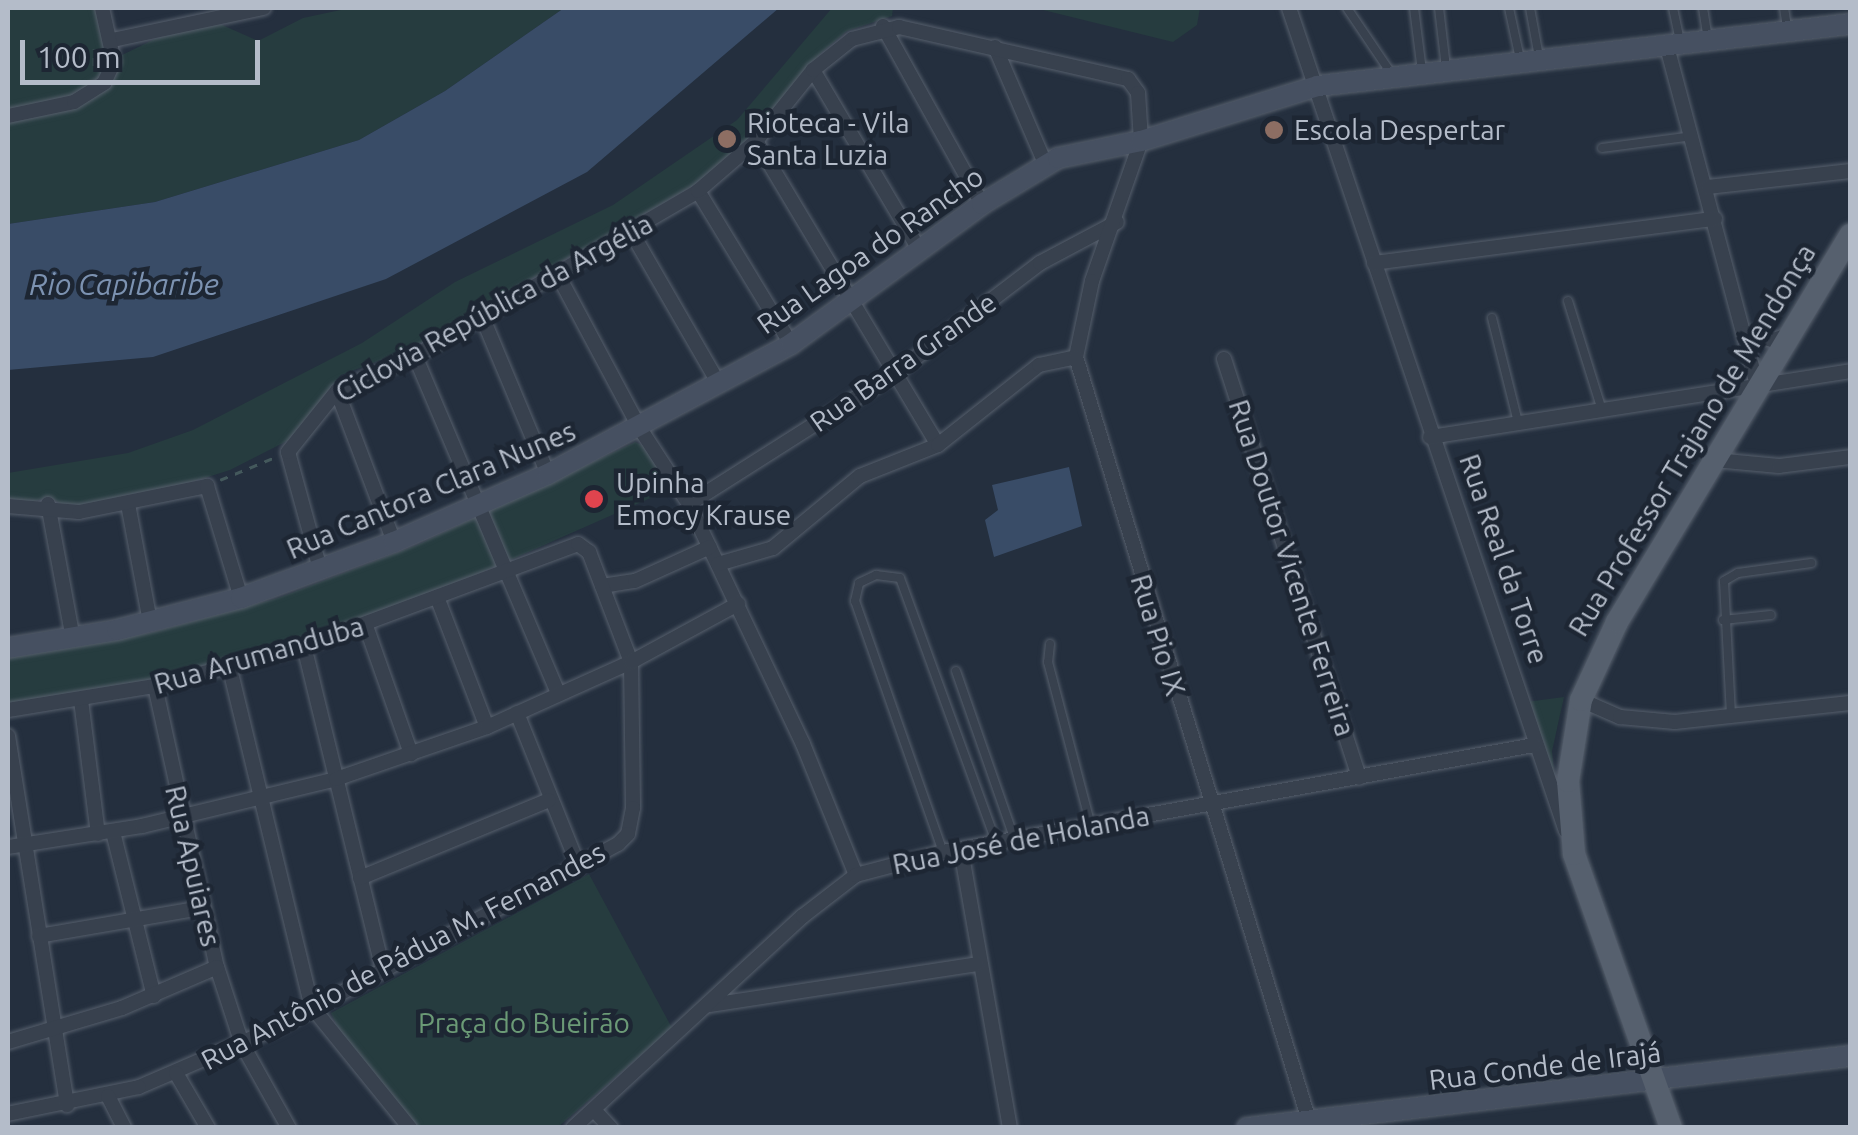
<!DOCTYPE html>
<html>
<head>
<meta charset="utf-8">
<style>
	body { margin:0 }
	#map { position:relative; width:1858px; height:1135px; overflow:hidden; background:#242f3e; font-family:Ubuntu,sans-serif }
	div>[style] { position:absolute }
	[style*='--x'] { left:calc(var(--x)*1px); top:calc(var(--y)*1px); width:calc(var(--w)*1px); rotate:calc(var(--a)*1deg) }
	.green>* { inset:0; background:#263c3f }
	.water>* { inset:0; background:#394c67 }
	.path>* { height:2.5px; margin-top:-1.25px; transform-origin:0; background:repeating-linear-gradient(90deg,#44595c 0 8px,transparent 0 16px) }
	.roads { filter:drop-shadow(0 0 2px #565f6c) drop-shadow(0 0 2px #565f6c) }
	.lane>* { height:8px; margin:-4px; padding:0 4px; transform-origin:4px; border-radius:4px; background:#38414e }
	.street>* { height:14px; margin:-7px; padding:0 7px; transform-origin:7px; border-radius:7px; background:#38414e }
	.secondary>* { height:20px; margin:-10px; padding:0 10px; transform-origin:10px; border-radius:10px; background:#465061 }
	.primary>* { height:22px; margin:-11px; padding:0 11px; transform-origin:11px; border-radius:11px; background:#56606e }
	.dots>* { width:28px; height:28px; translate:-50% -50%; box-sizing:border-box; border:5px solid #1d2633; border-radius:50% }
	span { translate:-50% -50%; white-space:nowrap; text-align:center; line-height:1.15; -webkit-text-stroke:9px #1d2633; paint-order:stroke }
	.poi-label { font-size:28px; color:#b4bcc9 }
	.left { translate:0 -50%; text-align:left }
	.street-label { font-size:28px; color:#b4bcc9 }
	.park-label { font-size:28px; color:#6b9a76 }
	.water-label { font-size:30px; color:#7c92b1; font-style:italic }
	.frame { position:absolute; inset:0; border:10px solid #b4bcc9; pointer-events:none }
	.scale { position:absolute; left:20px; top:40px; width:240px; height:45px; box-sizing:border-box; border:5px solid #b4bcc9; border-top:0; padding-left:12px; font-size:30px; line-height:35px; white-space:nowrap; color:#b4bcc9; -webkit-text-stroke:8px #1d2633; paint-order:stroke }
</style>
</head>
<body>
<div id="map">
	<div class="green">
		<i style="clip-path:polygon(8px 8px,98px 8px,118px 57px,202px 16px,258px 41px,303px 18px,350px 8px,564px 8px,445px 91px,359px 140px,155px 202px,8px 224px)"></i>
		<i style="clip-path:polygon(832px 8px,893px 8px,892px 16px,847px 31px,821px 53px,722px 169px,410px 349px,341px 375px,289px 440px,230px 470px,128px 502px,72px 509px,50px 498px,8px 505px,8px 473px,128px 453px,193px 430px,362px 343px,455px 282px,613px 205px,737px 120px)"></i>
		<i style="clip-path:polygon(1035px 8px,1200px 8px,1197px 25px,1173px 42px)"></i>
		<i style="clip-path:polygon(635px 442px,647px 447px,671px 489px,433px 594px,306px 641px,133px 686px,8px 706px,8px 657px,150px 633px,278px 598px,417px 545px)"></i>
		<i style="clip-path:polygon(1564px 697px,1552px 751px,1556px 791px,1526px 702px)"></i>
		<i style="clip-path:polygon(589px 874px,672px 1028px,558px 1127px,417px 1128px,350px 1053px,331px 1013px)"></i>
	</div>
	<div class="water">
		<i style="clip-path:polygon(564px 8px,779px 8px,587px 172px,386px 279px,153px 357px,8px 370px,8px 224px,155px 202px,359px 140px,445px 91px)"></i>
		<i style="clip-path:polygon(1069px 467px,1082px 526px,994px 557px,985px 520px,998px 510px,992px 485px)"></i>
	</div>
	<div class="path">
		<i style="--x:94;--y:66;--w:17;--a:-90"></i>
		<i style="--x:220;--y:480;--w:57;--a:-22.5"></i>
	</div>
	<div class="roads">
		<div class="lane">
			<i style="--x:1347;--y:8;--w:82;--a:55.9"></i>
			<i style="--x:1414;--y:8;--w:64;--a:82.8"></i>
			<i style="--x:1439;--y:8;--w:60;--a:83.3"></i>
			<i style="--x:1509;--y:8;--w:52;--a:77.8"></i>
			<i style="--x:1530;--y:8;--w:50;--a:79.6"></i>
			<i style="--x:1673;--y:8;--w:35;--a:78"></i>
			<i style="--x:1703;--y:8;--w:30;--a:81"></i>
			<i style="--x:1784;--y:8;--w:20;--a:81"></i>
			<i style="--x:1602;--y:148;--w:92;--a:-7.5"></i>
			<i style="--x:1568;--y:301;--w:111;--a:72.7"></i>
			<i style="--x:1492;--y:318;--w:107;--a:76"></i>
			<i style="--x:1723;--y:620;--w:48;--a:-5.9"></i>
			<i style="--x:1050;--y:644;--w:18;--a:96"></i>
			<i style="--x:1048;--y:662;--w:170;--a:75.3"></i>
			<i style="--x:956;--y:671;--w:179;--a:70.8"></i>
			<i style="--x:1731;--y:715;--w:134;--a:-93"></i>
			<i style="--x:1724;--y:581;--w:16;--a:-30"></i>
			<i style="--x:1738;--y:573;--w:74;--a:-7.8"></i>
			<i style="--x:943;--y:852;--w:266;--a:-109.3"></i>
			<i style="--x:855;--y:601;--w:18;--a:-77"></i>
			<i style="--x:859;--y:583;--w:19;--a:-25"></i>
			<i style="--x:876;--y:575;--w:24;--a:7"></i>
			<i style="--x:900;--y:578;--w:281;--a:70"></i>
		</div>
		<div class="street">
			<i style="--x:1289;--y:8;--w:868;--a:71.4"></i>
			<i style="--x:883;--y:26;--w:204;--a:60.9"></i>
			<i style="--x:113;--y:40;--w:154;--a:-12"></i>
			<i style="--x:1666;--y:43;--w:354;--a:75.1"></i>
			<i style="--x:995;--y:47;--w:126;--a:66.7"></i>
			<i style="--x:813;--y:70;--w:210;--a:59.4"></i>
			<i style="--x:8;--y:116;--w:67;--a:-12"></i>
			<i style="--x:74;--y:102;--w:36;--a:-32"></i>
			<i style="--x:104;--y:83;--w:23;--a:-65"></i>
			<i style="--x:114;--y:62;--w:55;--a:-102.5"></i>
			<i style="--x:756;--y:141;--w:354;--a:59.1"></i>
			<i style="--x:1708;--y:187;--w:143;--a:-6.4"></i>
			<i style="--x:698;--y:191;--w:179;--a:58.7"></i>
			<i style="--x:633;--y:235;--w:172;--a:60"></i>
			<i style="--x:1374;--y:263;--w:344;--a:-7.4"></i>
			<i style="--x:558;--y:275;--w:172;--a:61.9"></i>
			<i style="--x:639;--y:427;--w:92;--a:57"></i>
			<i style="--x:689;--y:504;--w:266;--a:64.6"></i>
			<i style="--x:803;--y:744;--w:141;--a:68"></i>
			<i style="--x:481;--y:314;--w:173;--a:67.3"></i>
			<i style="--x:1746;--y:333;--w:28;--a:15"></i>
			<i style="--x:1773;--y:340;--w:17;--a:-17"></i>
			<i style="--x:415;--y:356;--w:366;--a:67"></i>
			<i style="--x:1224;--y:359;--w:440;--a:72.1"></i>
			<i style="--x:337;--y:391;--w:161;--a:69.3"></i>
			<i style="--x:1430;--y:437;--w:425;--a:-8.9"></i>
			<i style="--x:1715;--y:460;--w:64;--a:5.4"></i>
			<i style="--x:1779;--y:466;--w:72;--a:-7.2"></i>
			<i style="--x:48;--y:504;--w:137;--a:79.5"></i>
			<i style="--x:128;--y:504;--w:120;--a:79.4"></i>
			<i style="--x:689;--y:504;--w:246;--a:-32.4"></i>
			<i style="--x:897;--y:372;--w:180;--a:-37.3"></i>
			<i style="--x:1040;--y:263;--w:87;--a:-28"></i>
			<i style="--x:8;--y:506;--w:71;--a:4.8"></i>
			<i style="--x:79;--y:512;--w:131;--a:-11.5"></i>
			<i style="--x:207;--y:486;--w:117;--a:73.1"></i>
			<i style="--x:718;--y:564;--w:57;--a:-16.2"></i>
			<i style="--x:773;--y:548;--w:113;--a:-39.6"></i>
			<i style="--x:860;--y:476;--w:84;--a:-21.7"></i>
			<i style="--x:938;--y:445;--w:129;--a:-38.4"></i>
			<i style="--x:1039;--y:365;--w:38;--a:-12"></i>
			<i style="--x:320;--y:569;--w:121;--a:-105.3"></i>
			<i style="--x:288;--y:452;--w:78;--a:-51.2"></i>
			<i style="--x:337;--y:391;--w:85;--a:-24.2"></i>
			<i style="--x:415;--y:356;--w:328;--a:-30.2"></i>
			<i style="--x:698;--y:191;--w:77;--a:-40.8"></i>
			<i style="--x:756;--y:141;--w:91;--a:-51.2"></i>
			<i style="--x:813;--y:70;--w:50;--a:-38.5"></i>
			<i style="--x:852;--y:39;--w:49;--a:-14.3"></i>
			<i style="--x:899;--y:27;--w:235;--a:12.8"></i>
			<i style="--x:1128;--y:79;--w:17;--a:54"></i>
			<i style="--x:1138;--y:93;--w:48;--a:86.4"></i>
			<i style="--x:1141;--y:141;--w:148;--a:109.3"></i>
			<i style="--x:1092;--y:281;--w:78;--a:101.9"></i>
			<i style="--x:1076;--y:357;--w:805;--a:73.03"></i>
			<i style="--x:602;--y:586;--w:33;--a:-9"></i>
			<i style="--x:635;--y:581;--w:82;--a:-24.4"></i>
			<i style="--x:437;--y:597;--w:139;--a:69"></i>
			<i style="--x:366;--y:626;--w:136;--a:70.6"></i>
			<i style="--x:304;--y:646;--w:334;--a:76.3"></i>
			<i style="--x:229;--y:665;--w:352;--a:76.4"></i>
			<i style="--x:312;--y:1007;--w:156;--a:51"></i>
			<i style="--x:155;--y:686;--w:288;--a:77.6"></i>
			<i style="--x:217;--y:967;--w:81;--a:72"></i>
			<i style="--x:242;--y:1044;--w:96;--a:60.8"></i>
			<i style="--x:81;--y:700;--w:135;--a:82.8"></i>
			<i style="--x:1581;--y:700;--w:43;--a:23.6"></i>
			<i style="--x:1620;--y:717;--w:55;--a:5.2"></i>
			<i style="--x:1675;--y:722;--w:176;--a:-6.2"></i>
			<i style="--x:8;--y:710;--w:149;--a:-9.3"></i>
			<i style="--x:155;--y:686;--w:154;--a:-15"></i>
			<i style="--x:304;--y:646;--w:292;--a:-20.4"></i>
			<i style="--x:578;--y:544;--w:14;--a:36"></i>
			<i style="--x:589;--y:552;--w:118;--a:69.1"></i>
			<i style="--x:631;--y:662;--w:146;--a:89.2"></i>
			<i style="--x:633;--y:808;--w:26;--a:101"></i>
			<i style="--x:628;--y:834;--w:14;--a:135"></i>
			<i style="--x:618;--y:844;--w:384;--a:151.7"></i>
			<i style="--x:280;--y:1026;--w:154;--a:156.6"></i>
			<i style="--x:139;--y:1087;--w:134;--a:168.4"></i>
			<i style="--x:517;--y:713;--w:166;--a:68.1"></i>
			<i style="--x:8;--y:736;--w:374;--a:80.9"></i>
			<i style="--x:113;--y:832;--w:169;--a:76"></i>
			<i style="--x:8;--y:847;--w:136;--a:-8.9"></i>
			<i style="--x:142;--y:826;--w:200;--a:-13.6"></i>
			<i style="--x:336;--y:779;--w:160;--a:-19"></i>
			<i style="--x:487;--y:727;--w:158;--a:-24.3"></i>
			<i style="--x:631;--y:662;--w:122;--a:-28.5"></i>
			<i style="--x:961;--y:850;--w:282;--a:80"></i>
			<i style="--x:360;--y:878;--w:204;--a:-22.4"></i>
			<i style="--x:39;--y:936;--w:164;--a:-9.8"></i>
			<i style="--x:710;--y:1005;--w:270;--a:-8.7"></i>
			<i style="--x:8;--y:1042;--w:119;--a:-16.6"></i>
			<i style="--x:122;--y:1008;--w:103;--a:-23.3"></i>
			<i style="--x:176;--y:1073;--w:64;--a:59.8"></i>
			<i style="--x:108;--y:1096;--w:36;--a:63"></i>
			<i style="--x:594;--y:1110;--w:25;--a:47"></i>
			<i style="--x:573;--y:1128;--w:313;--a:-42.7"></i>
			<i style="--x:803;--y:916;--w:67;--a:-37.7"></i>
			<i style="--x:856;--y:875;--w:90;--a:-14.8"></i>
			<i style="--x:943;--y:852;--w:601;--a:-10.26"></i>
		</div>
		<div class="secondary">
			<i style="--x:8;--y:648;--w:110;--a:-9.4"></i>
			<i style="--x:117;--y:630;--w:128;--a:-14.5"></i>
			<i style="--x:241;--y:598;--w:163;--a:-20.1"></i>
			<i style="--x:394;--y:542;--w:168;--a:-23.8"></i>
			<i style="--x:548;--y:474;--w:276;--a:-28.1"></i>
			<i style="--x:791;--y:344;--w:237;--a:-36.2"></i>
			<i style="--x:982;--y:204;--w:89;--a:-31.2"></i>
			<i style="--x:1058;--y:158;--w:85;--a:-11.6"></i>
			<i style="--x:1141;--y:141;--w:185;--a:-17.3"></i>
			<i style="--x:1318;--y:86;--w:536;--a:-6.65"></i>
			<i style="--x:1247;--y:1128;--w:607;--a:-6.81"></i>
		</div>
		<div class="primary">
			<i style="--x:1671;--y:1128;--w:291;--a:-109.5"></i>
			<i style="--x:1574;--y:854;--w:73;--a:-94.7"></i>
			<i style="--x:1568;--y:781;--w:82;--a:-80.9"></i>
			<i style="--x:1581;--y:700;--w:86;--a:-65.2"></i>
			<i style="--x:1617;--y:622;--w:452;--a:-58.9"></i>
		</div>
	</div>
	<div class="dots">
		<i style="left:1274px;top:130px;background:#8d6e63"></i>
		<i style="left:727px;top:139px;background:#8d6e63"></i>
		<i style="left:594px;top:499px;background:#e0444e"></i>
	</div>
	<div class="poi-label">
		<span class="left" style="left:747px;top:139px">Rioteca - Vila<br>Santa Luzia</span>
		<span class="left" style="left:1294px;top:130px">Escola Despertar</span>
		<span class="left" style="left:616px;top:499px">Upinha<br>Emocy Krause</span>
	</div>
	<div class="street-label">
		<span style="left:870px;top:250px;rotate:-35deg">Rua Lagoa do Rancho</span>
		<span style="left:494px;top:308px;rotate:-29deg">Ciclovia República da Argélia</span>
		<span style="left:903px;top:362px;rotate:-35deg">Rua Barra Grande</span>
		<span style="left:1692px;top:440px;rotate:-59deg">Rua Professor Trajano de Mendonça</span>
		<span style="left:431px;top:490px;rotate:-23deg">Rua Cantora Clara Nunes</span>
		<span style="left:1504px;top:559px;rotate:71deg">Rua Real da Torre</span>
		<span style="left:1292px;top:568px;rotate:72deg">Rua Doutor Vicente Ferreira</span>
		<span style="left:1158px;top:635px;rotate:73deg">Rua Pio IX</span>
		<span style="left:259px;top:655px;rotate:-16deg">Rua Arumanduba</span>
		<span style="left:1021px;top:840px;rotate:-11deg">Rua José de Holanda</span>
		<span style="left:193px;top:866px;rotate:77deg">Rua Apuiares</span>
		<span style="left:403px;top:956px;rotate:-28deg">Rua Antônio de Pádua M. Fernandes</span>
		<span style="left:1545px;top:1066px;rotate:-7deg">Rua Conde de Irajá</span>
	</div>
	<div class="park-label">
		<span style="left:524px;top:1023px">Praça do Bueirão</span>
	</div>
	<div class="water-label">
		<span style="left:124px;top:284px">Rio Capibaribe</span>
	</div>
	<div class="frame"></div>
	<div class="scale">100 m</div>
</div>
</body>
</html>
